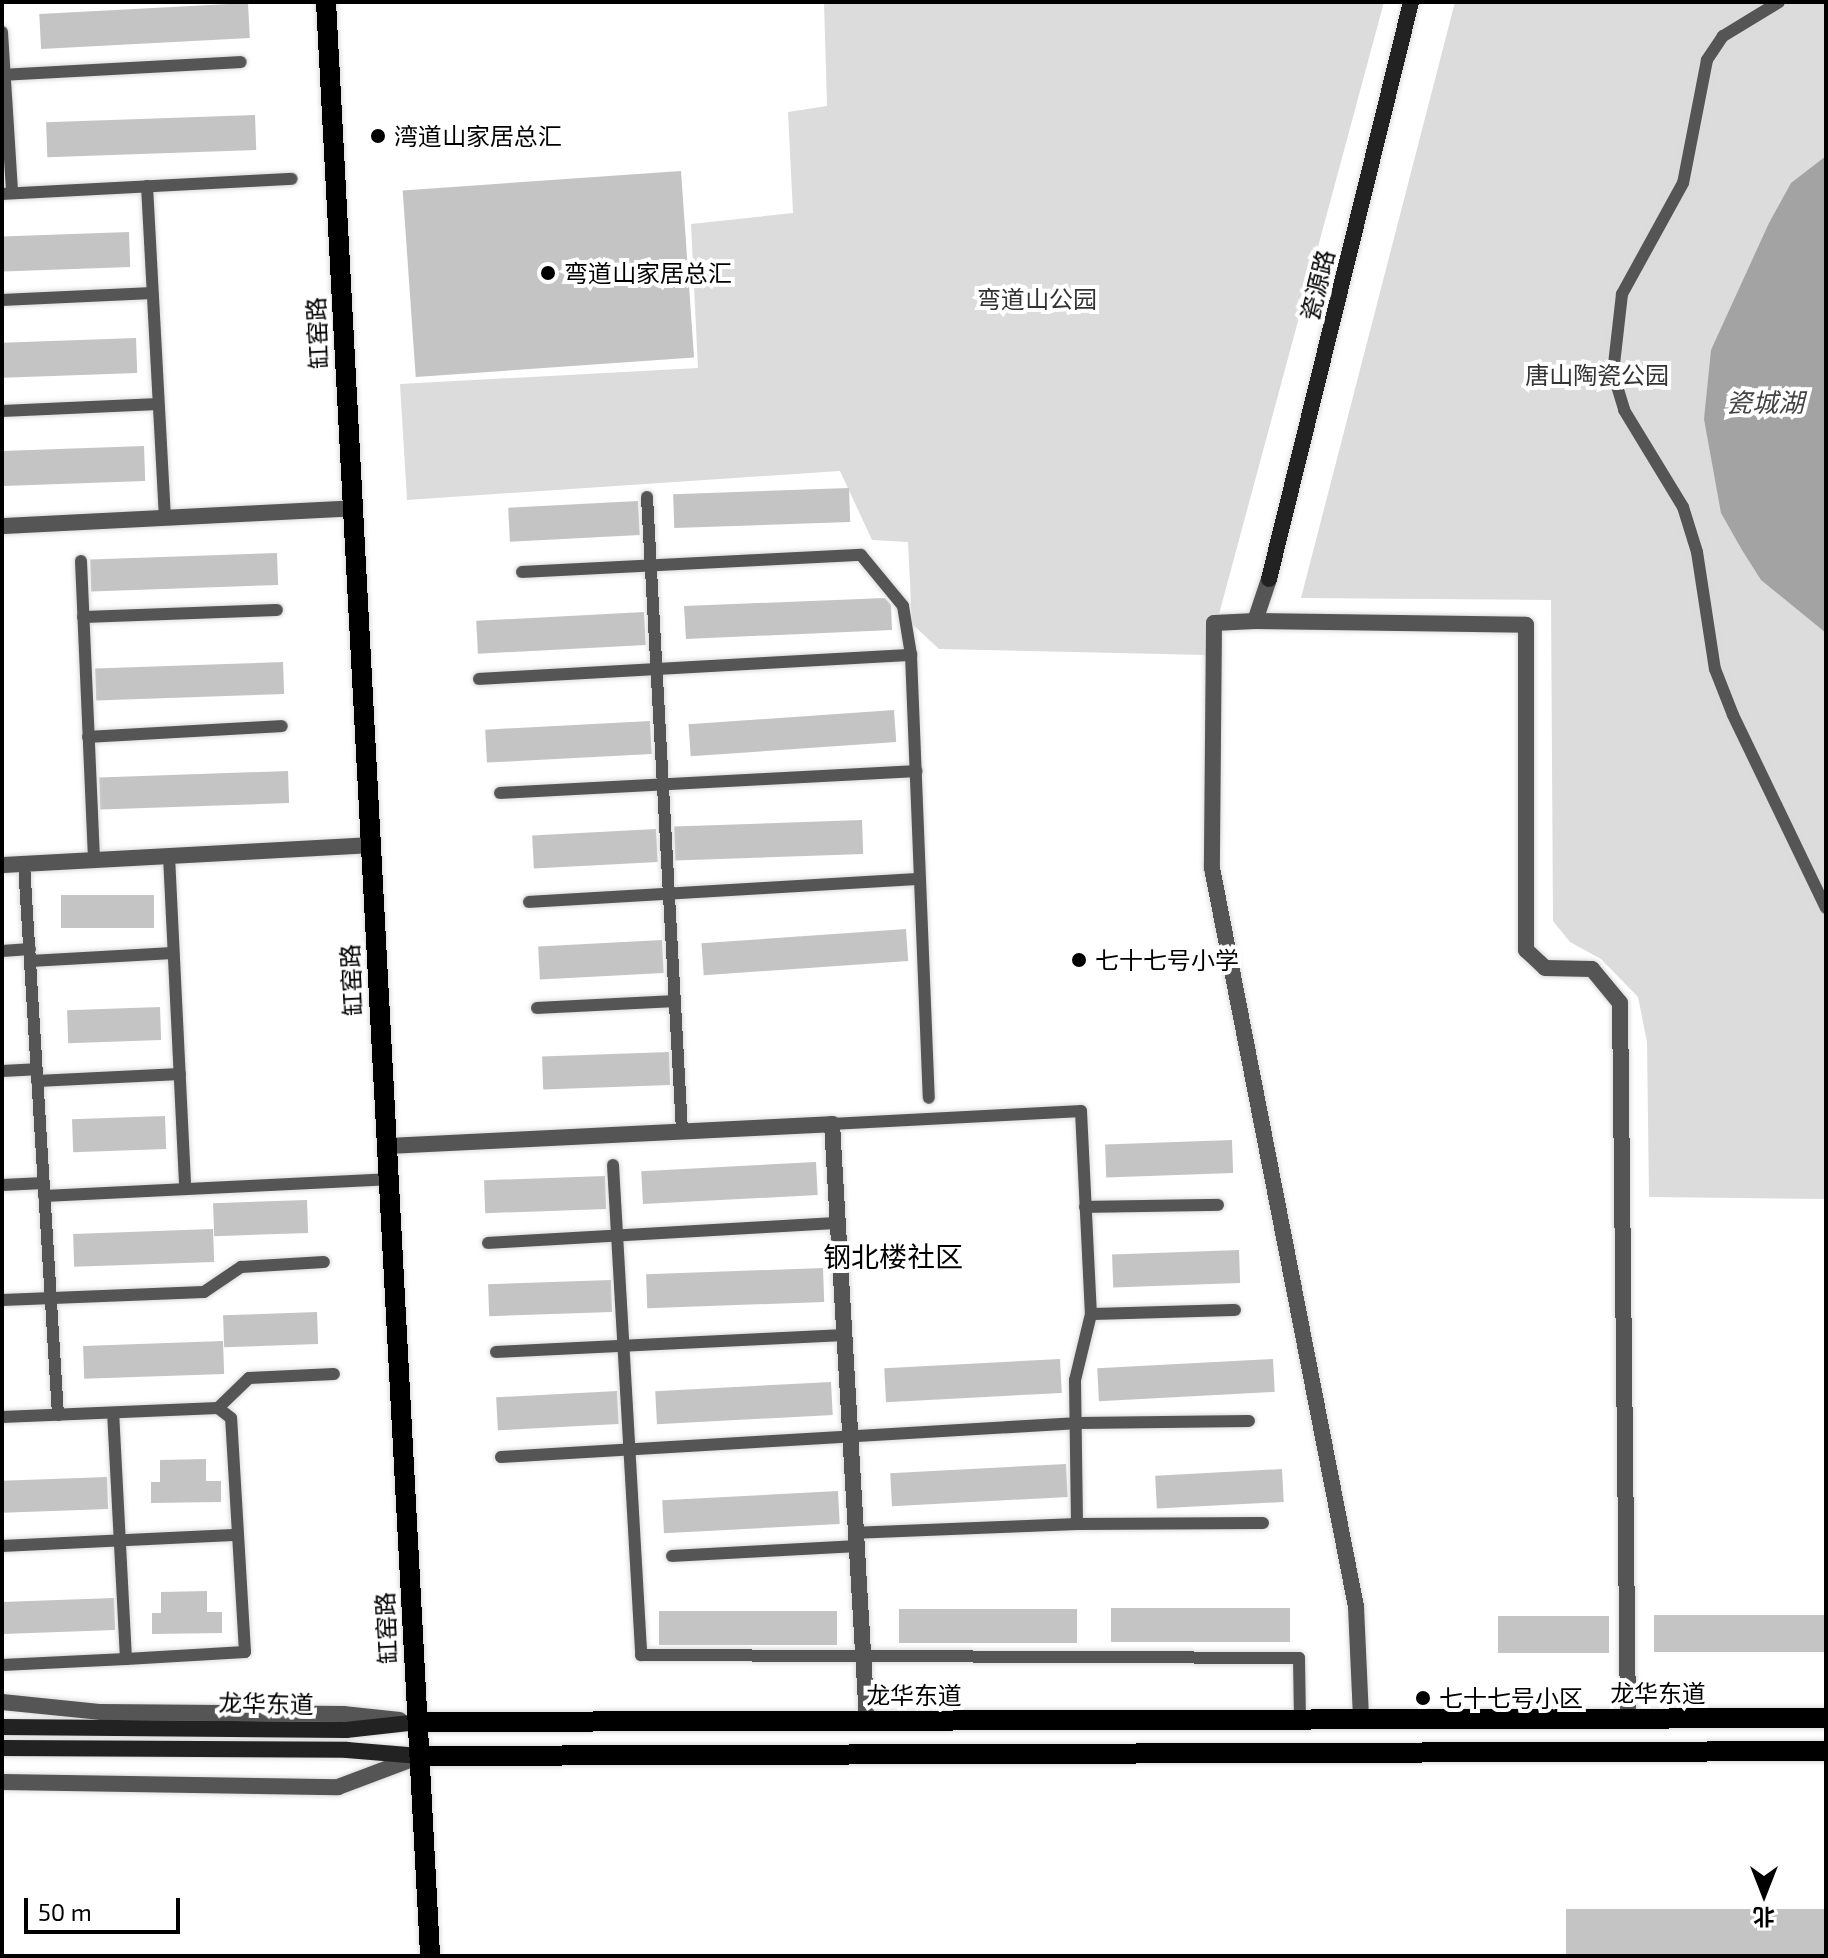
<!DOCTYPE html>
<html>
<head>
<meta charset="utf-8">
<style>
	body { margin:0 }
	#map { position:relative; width:1828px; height:1958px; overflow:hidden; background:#fff; font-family:"Exo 2","Noto Sans SC",sans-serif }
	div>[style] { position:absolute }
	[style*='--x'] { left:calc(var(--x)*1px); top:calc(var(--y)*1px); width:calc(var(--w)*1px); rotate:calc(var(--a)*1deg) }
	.green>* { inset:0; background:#dcdcdc }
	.water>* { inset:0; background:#a3a3a3 }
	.building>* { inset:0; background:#c4c4c4; transform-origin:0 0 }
	.roads { filter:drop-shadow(0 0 2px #dbdbdb) drop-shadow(0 0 2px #dbdbdb) }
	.lane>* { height:12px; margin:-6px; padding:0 6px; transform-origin:6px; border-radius:6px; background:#555 }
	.street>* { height:16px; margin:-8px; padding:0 8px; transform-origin:8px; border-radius:8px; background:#555 }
	.secondary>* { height:16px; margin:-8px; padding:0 8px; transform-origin:8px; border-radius:8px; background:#222 }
	.primary>* { height:20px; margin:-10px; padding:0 10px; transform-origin:10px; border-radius:10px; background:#000 }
	.dots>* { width:22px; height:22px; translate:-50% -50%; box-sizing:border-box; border:4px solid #fff; border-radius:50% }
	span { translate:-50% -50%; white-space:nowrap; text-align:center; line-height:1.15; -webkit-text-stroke:8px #fff; paint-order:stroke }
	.poi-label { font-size:24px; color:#000 }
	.left { translate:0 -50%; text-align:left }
	.street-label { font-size:24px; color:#000 }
	.park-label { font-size:24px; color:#333 }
	.water-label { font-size:26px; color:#444; font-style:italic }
	.quarter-label { font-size:28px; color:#000 }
	.frame { position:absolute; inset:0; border:4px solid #000; pointer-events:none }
	.north { position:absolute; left:1724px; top:1854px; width:80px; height:80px; -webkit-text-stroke:6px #fff; paint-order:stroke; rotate:180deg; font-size:22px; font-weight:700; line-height:32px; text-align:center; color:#000 }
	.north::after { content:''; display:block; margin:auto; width:28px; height:36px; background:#000; clip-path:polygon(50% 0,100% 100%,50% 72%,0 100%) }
	.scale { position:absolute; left:24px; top:1898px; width:156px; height:36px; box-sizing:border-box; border:4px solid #000; border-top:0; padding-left:10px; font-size:24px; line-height:28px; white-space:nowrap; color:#000; -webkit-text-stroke:6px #fff; paint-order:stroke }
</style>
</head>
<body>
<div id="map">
	<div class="green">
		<i style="clip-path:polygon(824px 2px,1384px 2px,1208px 655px,939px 649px,912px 624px,908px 542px,872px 540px,840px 471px,407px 500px,400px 384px,698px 368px,691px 224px,793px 213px,788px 112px,827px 106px)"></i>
		<i style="clip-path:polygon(1455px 2px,1826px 2px,1826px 1199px,1649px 1197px,1647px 1042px,1638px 997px,1601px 959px,1570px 942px,1553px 921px,1551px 600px,1301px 598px)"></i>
	</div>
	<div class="water">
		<i style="clip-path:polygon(1826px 156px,1826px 633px,1761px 580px,1742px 550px,1721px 513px,1704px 419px,1711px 350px,1769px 223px,1791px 183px)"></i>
	</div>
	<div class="building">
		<i style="left:248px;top:3px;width:35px;height:209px;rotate:87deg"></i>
		<i style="left:255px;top:115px;width:35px;height:209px;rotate:88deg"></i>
		<i style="left:681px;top:171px;width:187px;height:279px;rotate:86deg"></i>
		<i style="left:129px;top:232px;width:35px;height:127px;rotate:88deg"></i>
		<i style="left:136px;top:338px;width:35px;height:134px;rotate:88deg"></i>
		<i style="left:144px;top:446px;width:35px;height:142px;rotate:88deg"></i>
		<i style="left:849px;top:488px;width:34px;height:176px;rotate:88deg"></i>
		<i style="left:638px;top:501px;width:34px;height:130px;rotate:87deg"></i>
		<i style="left:277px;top:553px;width:32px;height:187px;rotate:88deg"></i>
		<i style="clip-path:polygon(885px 598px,891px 605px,892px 630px,686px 639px,684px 606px)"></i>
		<i style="left:644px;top:612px;width:33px;height:168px;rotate:87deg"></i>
		<i style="left:283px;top:662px;width:32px;height:188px;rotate:88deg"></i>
		<i style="left:894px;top:710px;width:32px;height:206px;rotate:86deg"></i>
		<i style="left:650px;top:721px;width:33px;height:165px;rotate:87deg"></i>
		<i style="left:288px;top:771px;width:32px;height:189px;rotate:88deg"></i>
		<i style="left:862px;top:820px;width:34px;height:188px;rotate:88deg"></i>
		<i style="left:656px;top:829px;width:33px;height:124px;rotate:87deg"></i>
		<i style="left:154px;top:895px;width:33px;height:93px;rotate:90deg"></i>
		<i style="left:906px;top:929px;width:32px;height:205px;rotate:86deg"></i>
		<i style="left:662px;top:940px;width:33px;height:124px;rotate:87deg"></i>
		<i style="left:160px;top:1007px;width:33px;height:93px;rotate:88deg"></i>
		<i style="left:669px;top:1052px;width:33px;height:127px;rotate:88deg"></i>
		<i style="left:165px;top:1116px;width:33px;height:93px;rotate:88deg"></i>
		<i style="left:1232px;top:1140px;width:33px;height:127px;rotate:88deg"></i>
		<i style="left:816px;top:1162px;width:33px;height:175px;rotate:87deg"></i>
		<i style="left:605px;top:1176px;width:33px;height:121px;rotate:88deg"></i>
		<i style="left:307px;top:1200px;width:33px;height:94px;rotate:88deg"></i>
		<i style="left:213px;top:1229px;width:33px;height:140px;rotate:88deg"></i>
		<i style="left:1239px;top:1250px;width:33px;height:127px;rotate:88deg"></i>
		<i style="left:823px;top:1268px;width:34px;height:177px;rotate:88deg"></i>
		<i style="left:611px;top:1280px;width:32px;height:123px;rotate:88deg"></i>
		<i style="left:317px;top:1312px;width:32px;height:94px;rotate:88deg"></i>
		<i style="left:223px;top:1341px;width:33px;height:140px;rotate:88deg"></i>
		<i style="left:1060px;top:1359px;width:34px;height:176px;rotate:87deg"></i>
		<i style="left:1273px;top:1359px;width:33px;height:176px;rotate:87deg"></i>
		<i style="left:831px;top:1382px;width:33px;height:176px;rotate:87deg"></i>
		<i style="left:617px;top:1391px;width:33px;height:121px;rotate:87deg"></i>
		<i style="clip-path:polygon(206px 1459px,206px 1481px,221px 1481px,221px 1502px,151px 1503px,151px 1482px,160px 1482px,160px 1460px)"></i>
		<i style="left:1066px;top:1464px;width:33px;height:176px;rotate:87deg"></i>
		<i style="left:1282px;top:1469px;width:33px;height:127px;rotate:87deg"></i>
		<i style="left:107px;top:1477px;width:32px;height:105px;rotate:88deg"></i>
		<i style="left:838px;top:1491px;width:33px;height:176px;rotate:87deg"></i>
		<i style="clip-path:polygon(207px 1591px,207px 1612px,222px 1612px,222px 1633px,152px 1634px,152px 1613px,161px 1613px,161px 1592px)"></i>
		<i style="left:114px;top:1598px;width:32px;height:112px;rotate:88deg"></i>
		<i style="left:1290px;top:1608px;width:34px;height:179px;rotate:90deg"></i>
		<i style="left:1077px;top:1609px;width:34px;height:178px;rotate:90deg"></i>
		<i style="left:837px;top:1611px;width:34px;height:178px;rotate:90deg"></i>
		<i style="left:1826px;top:1615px;width:37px;height:172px;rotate:90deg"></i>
		<i style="left:1609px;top:1616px;width:37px;height:111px;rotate:90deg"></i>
		<i style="left:1826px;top:1909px;width:47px;height:260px;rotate:90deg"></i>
	</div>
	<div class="roads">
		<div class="lane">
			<i style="--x:1779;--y:2;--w:66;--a:148.7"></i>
			<i style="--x:1723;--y:36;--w:29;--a:124"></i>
			<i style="--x:1707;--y:60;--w:125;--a:101"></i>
			<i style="--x:1683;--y:183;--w:127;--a:118.8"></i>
			<i style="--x:1622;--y:294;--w:80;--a:96.5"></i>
			<i style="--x:1613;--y:373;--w:39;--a:73"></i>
			<i style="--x:1624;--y:410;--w:114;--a:58.7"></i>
			<i style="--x:1683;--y:507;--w:47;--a:72.7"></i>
			<i style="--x:1697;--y:552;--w:118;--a:81.3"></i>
			<i style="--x:1715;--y:669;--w:49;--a:68.6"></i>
			<i style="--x:1733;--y:715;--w:214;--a:64.3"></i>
			<i style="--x:2;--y:32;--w:161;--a:86.4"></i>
			<i style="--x:2;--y:75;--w:239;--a:-3.1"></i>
			<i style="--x:147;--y:186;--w:332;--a:86.9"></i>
			<i style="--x:2;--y:194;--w:290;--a:-3"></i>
			<i style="--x:2;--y:300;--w:150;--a:-2.7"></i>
			<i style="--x:2;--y:411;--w:156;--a:-2.6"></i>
			<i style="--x:647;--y:497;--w:635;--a:86.84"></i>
			<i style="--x:81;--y:561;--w:299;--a:87.5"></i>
			<i style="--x:522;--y:572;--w:339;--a:-2.9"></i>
			<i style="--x:861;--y:555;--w:66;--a:50.5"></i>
			<i style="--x:903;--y:606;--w:50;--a:80.7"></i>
			<i style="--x:911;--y:655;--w:443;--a:87.7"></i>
			<i style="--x:83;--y:617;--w:194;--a:-2.1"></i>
			<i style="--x:479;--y:679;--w:433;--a:-3.2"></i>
			<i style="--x:88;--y:737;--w:194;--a:-3.2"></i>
			<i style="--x:500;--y:793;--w:417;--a:-3"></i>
			<i style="--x:169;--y:856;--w:333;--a:87.2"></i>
			<i style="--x:24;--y:864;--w:552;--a:86.47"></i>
			<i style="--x:529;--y:902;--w:391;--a:-3.4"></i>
			<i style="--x:2;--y:951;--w:28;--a:-4"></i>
			<i style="--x:30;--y:961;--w:143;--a:-3.2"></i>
			<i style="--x:537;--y:1008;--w:138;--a:-2.9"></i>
			<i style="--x:2;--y:1071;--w:34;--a:-3"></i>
			<i style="--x:37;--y:1081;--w:143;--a:-2.8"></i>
			<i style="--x:832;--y:1124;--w:249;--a:-3"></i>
			<i style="--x:1081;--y:1111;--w:203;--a:87.2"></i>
			<i style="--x:1091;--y:1314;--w:68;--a:103.6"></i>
			<i style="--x:1075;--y:1380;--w:144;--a:89.2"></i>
			<i style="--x:1077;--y:1524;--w:220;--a:177.7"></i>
			<i style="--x:613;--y:1165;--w:491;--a:86.7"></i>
			<i style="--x:641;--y:1655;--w:658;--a:0.26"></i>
			<i style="--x:1299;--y:1658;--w:62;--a:89.1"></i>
			<i style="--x:2;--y:1185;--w:42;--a:-2.7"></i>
			<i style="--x:44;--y:1196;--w:344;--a:-2.8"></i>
			<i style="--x:1085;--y:1207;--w:133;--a:-0.9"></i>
			<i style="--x:488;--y:1243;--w:351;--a:-3.3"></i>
			<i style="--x:2;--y:1300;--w:202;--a:-2.3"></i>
			<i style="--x:204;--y:1292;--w:45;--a:-34"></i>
			<i style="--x:241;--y:1267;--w:83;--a:-3.4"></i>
			<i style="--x:1091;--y:1314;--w:144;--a:-1.6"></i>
			<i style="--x:496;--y:1352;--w:348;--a:-2.8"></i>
			<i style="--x:2;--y:1417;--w:216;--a:-2.4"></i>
			<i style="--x:218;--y:1408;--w:43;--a:-44.1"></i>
			<i style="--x:249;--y:1378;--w:85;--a:-2.7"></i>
			<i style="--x:501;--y:1457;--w:579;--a:-3.37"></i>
			<i style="--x:1079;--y:1423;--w:170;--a:-0.7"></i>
			<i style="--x:1077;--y:1524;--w:186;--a:-0.3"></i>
			<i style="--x:2;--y:1546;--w:236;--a:-2.7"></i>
			<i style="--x:672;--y:1556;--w:185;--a:-3.1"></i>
			<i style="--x:126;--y:1659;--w:119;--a:-3.4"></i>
			<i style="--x:245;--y:1652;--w:234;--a:-93.4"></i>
			<i style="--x:231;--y:1418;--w:16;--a:-142"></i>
			<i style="--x:2;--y:1665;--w:124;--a:-2.8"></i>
			<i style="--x:126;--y:1659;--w:246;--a:-93"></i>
		</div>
		<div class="street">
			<i style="--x:2;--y:526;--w:350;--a:-2.9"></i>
			<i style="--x:1269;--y:579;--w:44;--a:108.4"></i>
			<i style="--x:1255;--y:621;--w:271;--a:0.8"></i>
			<i style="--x:1526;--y:625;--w:325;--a:90"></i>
			<i style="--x:1526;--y:950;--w:26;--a:43"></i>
			<i style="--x:1545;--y:968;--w:47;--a:1.2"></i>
			<i style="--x:1592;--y:969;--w:44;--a:50.5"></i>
			<i style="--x:1620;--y:1003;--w:716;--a:89.36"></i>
			<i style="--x:1255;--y:621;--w:41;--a:177.2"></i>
			<i style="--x:1214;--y:623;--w:245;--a:90.5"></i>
			<i style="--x:1212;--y:868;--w:753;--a:78.97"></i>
			<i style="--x:1356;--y:1607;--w:112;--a:87.4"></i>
			<i style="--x:2;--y:865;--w:368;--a:-3.1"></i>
			<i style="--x:386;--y:1146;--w:447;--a:-2.8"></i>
			<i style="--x:832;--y:1124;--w:598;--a:86.64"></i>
			<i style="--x:2;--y:1702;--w:100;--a:5.8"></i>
			<i style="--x:101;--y:1712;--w:242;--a:0.5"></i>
			<i style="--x:343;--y:1714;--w:57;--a:6"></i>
			<i style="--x:2;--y:1782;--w:336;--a:0.9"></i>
			<i style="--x:338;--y:1787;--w:88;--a:-20.7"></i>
		</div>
		<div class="secondary">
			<i style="--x:1269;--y:579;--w:594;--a:-76.17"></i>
			<i style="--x:2;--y:1727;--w:344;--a:0.5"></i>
			<i style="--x:346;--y:1730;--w:72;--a:-6.3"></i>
			<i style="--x:2;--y:1748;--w:345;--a:0.3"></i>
			<i style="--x:347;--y:1750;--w:73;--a:4.7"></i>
		</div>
		<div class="primary">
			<i style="--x:326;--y:2;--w:1957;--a:86.95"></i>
			<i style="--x:418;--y:1722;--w:1408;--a:-0.16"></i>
			<i style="--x:420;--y:1756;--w:1406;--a:-0.2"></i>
		</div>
	</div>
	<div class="dots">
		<i style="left:378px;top:136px;background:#000"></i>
		<i style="left:548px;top:273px;background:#000"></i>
		<i style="left:1079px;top:960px;background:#000"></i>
		<i style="left:1423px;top:1698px;background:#000"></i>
	</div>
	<div class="poi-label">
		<span class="left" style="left:394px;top:136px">湾道山家居总汇</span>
		<span class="left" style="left:564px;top:273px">弯道山家居总汇</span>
		<span class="left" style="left:1095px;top:960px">七十七号小学</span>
		<span class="left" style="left:1439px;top:1698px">七十七号小区</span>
	</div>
	<div class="street-label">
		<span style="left:1317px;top:285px;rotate:-76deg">瓷源路</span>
		<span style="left:317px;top:333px;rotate:-93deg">缸窑路</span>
		<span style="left:351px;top:980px;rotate:-93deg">缸窑路</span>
		<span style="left:386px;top:1628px;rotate:-93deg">缸窑路</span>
		<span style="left:1658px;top:1693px">龙华东道</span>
		<span style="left:914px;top:1695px">龙华东道</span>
		<span style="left:266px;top:1703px;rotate:1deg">龙华东道</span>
	</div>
	<div class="park-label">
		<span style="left:1037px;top:299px">弯道山公园</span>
		<span style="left:1597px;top:375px">唐山陶瓷公园</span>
	</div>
	<div class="water-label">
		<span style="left:1765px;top:402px">瓷城湖</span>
	</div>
	<div class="quarter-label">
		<span style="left:893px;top:1256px">钢北楼社区</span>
	</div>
	<div class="frame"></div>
	<div class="north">北</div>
	<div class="scale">50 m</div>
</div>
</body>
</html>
